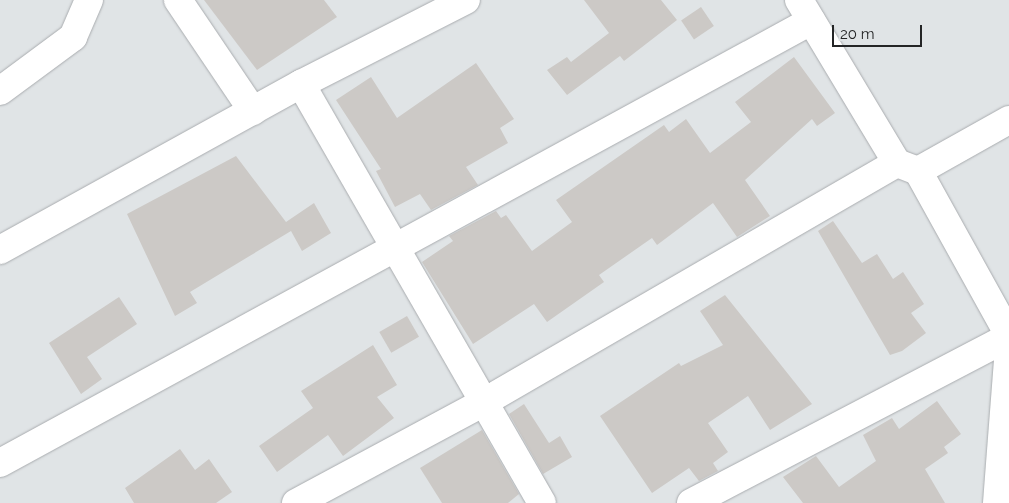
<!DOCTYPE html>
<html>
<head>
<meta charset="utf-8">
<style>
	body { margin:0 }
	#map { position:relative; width:1009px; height:503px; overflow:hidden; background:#e0e4e6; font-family:Raleway,sans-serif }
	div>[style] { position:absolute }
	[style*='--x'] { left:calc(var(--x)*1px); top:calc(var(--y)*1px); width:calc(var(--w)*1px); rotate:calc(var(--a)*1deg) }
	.building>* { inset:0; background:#ccc9c6; transform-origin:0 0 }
	.roads { filter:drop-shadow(0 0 1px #a9acaf) drop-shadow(0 0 1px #a9acaf) }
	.street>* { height:28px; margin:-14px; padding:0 14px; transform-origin:14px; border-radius:14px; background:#fff }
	span { translate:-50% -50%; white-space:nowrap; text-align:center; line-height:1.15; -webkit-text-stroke:5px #e0e4e6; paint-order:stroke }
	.scale { position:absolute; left:832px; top:25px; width:90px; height:22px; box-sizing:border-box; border:2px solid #242526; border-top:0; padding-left:6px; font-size:15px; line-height:18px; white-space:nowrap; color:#242526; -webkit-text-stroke:4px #e0e4e6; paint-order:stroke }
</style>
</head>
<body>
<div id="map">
	<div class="building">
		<i style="clip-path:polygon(204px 0,324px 0,337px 17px,257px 70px)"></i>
		<i style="clip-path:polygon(584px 0,661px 0,677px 20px,624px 61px,620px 56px,567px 95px,547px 70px,567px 57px,571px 62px,609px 33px)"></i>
		<i style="left:701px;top:7px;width:23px;height:24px;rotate:56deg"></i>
		<i style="clip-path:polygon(794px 57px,835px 113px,817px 126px,812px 119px,745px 180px,770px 216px,737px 237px,713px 203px,657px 245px,652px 238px,599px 275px,604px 282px,547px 322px,534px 304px,473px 344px,422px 262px,453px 241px,449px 236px,496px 211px,501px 218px,506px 215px,532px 251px,572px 222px,556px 200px,664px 125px,669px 132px,686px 119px,710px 153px,751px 122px,735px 102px)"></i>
		<i style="clip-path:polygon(476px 63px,514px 119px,500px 128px,508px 143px,466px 167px,478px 185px,431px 210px,420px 194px,395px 207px,376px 171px,381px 169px,336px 100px,371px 77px,397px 118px)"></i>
		<i style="clip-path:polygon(236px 156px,286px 222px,314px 203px,331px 233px,302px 251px,291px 231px,190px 292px,197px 303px,175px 316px,127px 214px)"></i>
		<i style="clip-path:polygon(833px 221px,862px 263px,877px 254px,893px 279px,903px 272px,924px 304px,911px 313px,926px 333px,902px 351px,890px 355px,818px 231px)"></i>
		<i style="clip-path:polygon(725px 295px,812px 404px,770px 430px,748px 396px,708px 423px,728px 452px,713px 463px,718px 471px,699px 481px,689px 468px,652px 493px,600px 416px,679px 363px,681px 366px,723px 345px,700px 311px)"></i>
		<i style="clip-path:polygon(119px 297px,137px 324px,87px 357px,102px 379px,81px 394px,49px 343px)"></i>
		<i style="left:407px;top:316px;width:24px;height:32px;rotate:60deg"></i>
		<i style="clip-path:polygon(373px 345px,397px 385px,377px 397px,394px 418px,343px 456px,328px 435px,277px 472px,259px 446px,313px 408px,301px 391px)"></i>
		<i style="clip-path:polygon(937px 401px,961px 434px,944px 447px,948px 453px,925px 469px,945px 503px,803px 503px,783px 477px,816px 456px,839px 487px,876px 461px,863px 435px,892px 418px,899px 429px)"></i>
		<i style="clip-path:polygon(524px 404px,549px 443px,560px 436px,572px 457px,543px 474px,509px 414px)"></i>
		<i style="clip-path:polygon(482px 430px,519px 494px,508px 503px,442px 503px,420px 468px)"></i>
		<i style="clip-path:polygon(180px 449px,195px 470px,209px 459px,232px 492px,216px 503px,134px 503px,125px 488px)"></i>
	</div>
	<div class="roads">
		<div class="street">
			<i style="--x:178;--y:0;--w:134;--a:56"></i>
			<i style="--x:799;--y:0;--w:190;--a:59"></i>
			<i style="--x:897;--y:163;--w:22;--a:21"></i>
			<i style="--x:918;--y:171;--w:188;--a:61"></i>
			<i style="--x:301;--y:84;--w:483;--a:60.1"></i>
			<i style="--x:0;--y:91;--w:91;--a:-36.5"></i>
			<i style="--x:73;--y:37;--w:40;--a:-66.6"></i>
			<i style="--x:918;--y:171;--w:104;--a:-29.3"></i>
			<i style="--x:0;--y:250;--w:344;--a:-28.9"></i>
			<i style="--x:301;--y:84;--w:185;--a:-27"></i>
			<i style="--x:0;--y:463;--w:924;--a:-28.59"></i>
			<i style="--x:296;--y:503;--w:216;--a:-28.2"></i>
			<i style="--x:486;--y:401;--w:475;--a:-30.1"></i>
			<i style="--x:691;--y:503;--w:359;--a:-27.6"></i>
			<i style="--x:997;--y:503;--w:156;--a:-85.6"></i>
		</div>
	</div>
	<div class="scale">20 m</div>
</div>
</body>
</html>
